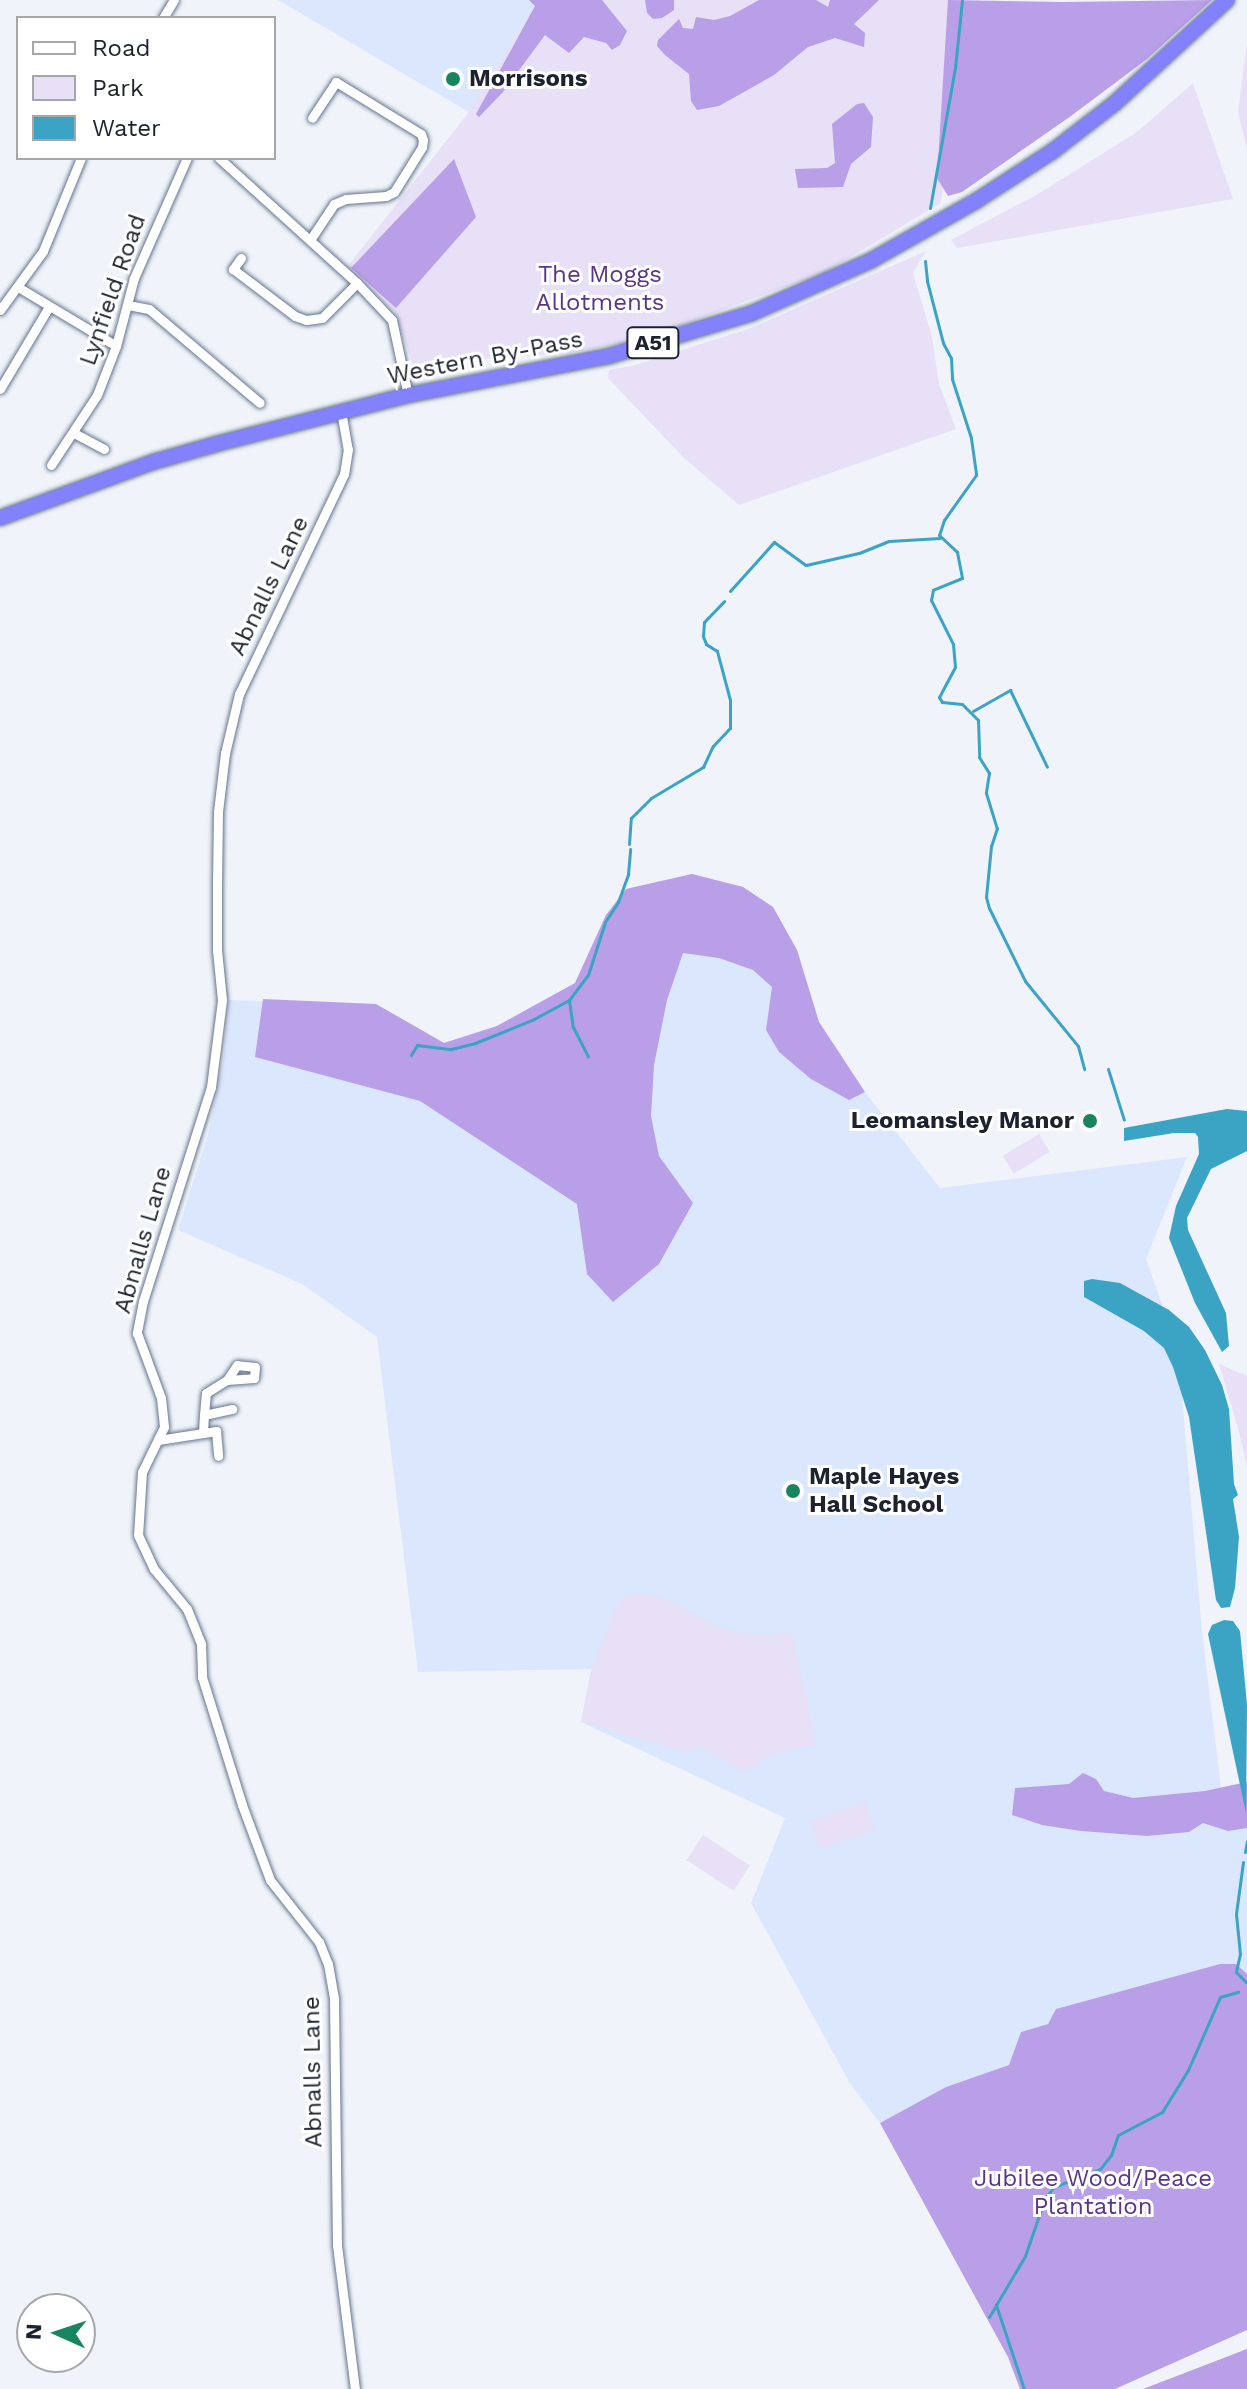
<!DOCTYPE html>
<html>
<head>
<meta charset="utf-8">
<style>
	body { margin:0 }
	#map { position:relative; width:1247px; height:2389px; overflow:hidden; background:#f0f4fa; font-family:"Work Sans",sans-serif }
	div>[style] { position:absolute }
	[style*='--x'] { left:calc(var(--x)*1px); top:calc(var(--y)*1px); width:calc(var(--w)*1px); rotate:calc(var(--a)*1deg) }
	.built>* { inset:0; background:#dbe7fd }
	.green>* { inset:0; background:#e7e0f7; transform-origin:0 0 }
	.forest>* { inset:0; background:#b99fe7 }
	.water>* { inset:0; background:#3ba4c5 }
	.stream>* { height:3px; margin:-1.5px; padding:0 1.5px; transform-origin:1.5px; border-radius:1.5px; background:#3ba4c5 }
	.roads { filter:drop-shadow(0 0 2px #65748e) drop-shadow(0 0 2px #65748e) }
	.minor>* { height:9px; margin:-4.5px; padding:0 4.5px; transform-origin:4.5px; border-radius:4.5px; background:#fff }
	.highway>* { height:14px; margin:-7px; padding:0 7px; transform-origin:7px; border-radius:7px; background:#8381fd }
	.dots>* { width:22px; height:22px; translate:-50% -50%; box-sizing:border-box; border:4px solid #fff; border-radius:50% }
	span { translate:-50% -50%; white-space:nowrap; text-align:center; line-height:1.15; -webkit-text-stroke:6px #fff; paint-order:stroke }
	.shield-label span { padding:2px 6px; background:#fff; border:2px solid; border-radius:6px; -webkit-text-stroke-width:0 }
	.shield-label { font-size:22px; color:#1d232e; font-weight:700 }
	.poi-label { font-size:24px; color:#1d232e; font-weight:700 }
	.left { translate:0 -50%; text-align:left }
	.right { translate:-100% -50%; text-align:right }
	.park-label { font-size:24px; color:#5a3589 }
	.street-label { font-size:24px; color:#1d232e }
	.legend { position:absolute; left:16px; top:16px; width:260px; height:144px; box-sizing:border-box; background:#fff; border:2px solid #a5a7ab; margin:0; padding:10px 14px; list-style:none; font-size:24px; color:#1d232e }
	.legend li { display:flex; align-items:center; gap:16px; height:40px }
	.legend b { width:40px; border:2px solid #a5a7ab }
	.north { position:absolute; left:16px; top:2293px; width:80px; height:80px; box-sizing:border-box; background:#fff; border:2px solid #a5a7ab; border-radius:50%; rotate:273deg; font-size:22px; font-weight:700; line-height:32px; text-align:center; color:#1d232e }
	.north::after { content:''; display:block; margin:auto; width:28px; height:36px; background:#188460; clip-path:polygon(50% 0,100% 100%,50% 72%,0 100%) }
</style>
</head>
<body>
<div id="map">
	<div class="built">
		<i style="clip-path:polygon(278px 0,544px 0,469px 112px)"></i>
		<i style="clip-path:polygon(692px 874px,743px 887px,773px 907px,797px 950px,819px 1022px,865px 1092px,940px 1188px,1187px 1157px,1146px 1259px,1178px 1349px,1202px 1632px,1221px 1788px,1247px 1809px,1247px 1974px,1236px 1964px,1220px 1964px,1056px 2009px,1048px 2024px,1021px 2032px,1009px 2065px,946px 2087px,880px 2123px,851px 2085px,751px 1903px,785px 1818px,581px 1722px,591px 1669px,418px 1672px,377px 1337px,302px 1284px,178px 1230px,208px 1135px,223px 1062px,229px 1000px,376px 1004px,444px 1043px,497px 1026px,575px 983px,606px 915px,626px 889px)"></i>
	</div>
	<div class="green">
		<i style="clip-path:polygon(529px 0,964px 0,941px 203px,825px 272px,644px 339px,570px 353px,413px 364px,394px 311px,347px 267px,469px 112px,535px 6px)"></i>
		<i style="clip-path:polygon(1247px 43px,1247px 149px,1238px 112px)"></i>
		<i style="clip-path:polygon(1193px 83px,1233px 199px,957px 248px,951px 240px,1038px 194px,1137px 132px)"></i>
		<i style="clip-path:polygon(926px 251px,913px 273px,932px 337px,939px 384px,956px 429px,739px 505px,684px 458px,608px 378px,609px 370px,635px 365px,751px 328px)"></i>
		<i style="left:1039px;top:1134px;width:21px;height:42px;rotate:59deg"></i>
		<i style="clip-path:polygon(1219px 1364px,1247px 1376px,1247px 1466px,1237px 1425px)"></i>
		<i style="clip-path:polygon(639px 1592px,672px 1602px,717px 1627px,755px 1636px,792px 1633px,816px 1745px,773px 1754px,744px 1772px,701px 1747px,687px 1752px,581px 1722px,592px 1669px,613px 1614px,624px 1597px)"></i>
		<i style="left:865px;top:1802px;width:29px;height:58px;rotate:70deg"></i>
		<i style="left:703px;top:1835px;width:56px;height:30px;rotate:33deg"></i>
	</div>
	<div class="forest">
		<i style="clip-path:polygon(529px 0,602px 0,627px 31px,620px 45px,612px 50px,606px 43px,584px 37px,569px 53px,545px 35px,503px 92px,479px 117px,476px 114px,535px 6px)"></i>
		<i style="clip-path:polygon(645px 0,674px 0,674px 10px,662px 18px,653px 19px,647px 13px)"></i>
		<i style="clip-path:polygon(759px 0,816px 0,828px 7px,830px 0,879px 0,854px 24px,865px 33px,864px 47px,835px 38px,808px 47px,774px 75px,719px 106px,697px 110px,691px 101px,689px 74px,665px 55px,657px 46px,658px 40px,679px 19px,683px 28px,693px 29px,696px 17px,714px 20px,730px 16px)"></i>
		<i style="clip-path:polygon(948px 0,1063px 2px,1212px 0,1147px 59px,1071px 116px,962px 192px,948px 196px,937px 178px)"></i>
		<i style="clip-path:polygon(864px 103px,873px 117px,871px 147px,851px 164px,843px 187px,798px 188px,795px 169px,827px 168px,835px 163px,832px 124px,857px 104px)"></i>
		<i style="clip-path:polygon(454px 159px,476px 217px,396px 308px,351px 268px)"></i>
		<i style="clip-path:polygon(692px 874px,743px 887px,773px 907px,797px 950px,819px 1022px,865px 1092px,849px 1100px,811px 1079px,779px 1052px,766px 1030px,772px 987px,753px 970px,719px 958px,683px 953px,667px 1000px,654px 1065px,651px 1116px,659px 1156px,693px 1203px,659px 1264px,613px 1302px,587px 1274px,577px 1204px,420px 1101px,255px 1057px,263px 999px,376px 1004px,444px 1043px,497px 1026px,575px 983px,606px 915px,626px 889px)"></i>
		<i style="clip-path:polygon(1083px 1773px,1096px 1779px,1104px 1791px,1133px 1798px,1205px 1791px,1247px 1782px,1247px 1828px,1228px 1831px,1203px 1823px,1189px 1832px,1147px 1836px,1081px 1831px,1042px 1825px,1012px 1815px,1015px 1788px,1069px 1784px)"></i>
		<i style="clip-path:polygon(1220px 1964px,1236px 1964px,1247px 1974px,1247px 2330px,1115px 2389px,1020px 2389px,1008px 2357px,880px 2123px,946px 2087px,1009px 2065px,1021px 2032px,1048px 2024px,1056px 2009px)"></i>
		<i style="clip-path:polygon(1247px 2349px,1247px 2389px,1143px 2389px)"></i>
	</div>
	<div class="water">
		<i style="clip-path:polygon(1227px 1109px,1247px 1111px,1247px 1151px,1211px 1169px,1187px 1218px,1188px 1230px,1226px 1313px,1229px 1346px,1222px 1352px,1195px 1303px,1169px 1238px,1176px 1206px,1199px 1154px,1198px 1137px,1195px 1133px,1174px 1133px,1124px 1141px,1124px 1128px)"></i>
		<i style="clip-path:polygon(1092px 1279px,1120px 1283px,1169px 1310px,1189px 1327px,1205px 1350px,1222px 1385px,1229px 1409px,1234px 1484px,1238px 1495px,1233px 1499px,1239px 1537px,1235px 1588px,1230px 1607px,1221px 1608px,1216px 1600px,1189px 1417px,1173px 1367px,1164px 1348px,1144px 1331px,1084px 1297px,1084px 1281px)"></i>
		<i style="clip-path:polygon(1224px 1620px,1233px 1621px,1240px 1631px,1247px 1705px,1246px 1813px,1208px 1634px,1212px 1625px)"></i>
	</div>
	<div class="stream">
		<i style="--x:930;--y:208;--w:142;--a:-79.9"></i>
		<i style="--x:955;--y:68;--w:68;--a:-84.1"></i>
		<i style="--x:925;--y:261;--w:20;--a:84"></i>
		<i style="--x:927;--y:281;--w:64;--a:75.5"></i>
		<i style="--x:943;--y:343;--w:17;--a:62"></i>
		<i style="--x:951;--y:358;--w:21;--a:87"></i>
		<i style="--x:952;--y:379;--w:62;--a:72.1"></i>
		<i style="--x:971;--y:438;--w:37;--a:82"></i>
		<i style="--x:976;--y:475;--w:55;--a:125.4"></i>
		<i style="--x:944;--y:520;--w:16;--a:108"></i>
		<i style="--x:939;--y:535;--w:25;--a:43"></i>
		<i style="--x:957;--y:552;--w:26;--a:79"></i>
		<i style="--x:962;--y:578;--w:31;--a:158"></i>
		<i style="--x:933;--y:590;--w:10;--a:101"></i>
		<i style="--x:931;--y:600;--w:49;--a:63.4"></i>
		<i style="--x:953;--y:644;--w:23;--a:85"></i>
		<i style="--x:955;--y:667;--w:34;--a:118"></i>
		<i style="--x:939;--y:697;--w:6;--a:59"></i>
		<i style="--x:942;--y:702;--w:20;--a:6"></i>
		<i style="--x:962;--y:704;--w:23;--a:45"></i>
		<i style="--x:978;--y:720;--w:37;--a:88"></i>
		<i style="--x:979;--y:757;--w:19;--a:58"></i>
		<i style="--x:989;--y:773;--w:20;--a:99"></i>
		<i style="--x:986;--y:793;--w:37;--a:73"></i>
		<i style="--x:997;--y:828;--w:19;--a:108"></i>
		<i style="--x:991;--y:846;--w:51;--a:95.6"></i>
		<i style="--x:986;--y:897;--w:11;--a:75"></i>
		<i style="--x:989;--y:908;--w:81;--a:63.7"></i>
		<i style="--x:1025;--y:981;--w:84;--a:50.8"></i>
		<i style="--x:1078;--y:1046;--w:24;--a:75"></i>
		<i style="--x:730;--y:591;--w:66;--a:-48.1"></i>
		<i style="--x:774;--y:542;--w:39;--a:36"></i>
		<i style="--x:806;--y:565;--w:54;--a:-12.8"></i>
		<i style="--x:859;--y:553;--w:32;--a:-22"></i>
		<i style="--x:889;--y:541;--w:51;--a:-3.4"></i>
		<i style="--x:973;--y:711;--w:43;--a:-29.6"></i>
		<i style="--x:1010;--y:690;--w:85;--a:64.3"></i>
		<i style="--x:629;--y:844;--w:26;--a:-86"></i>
		<i style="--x:631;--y:818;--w:28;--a:-45"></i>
		<i style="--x:651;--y:798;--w:61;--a:-30.8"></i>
		<i style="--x:703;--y:767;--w:23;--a:-65"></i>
		<i style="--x:713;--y:746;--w:25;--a:-47"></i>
		<i style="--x:730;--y:728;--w:28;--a:-90"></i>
		<i style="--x:730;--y:700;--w:51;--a:-104.9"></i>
		<i style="--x:717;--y:651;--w:13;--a:-148"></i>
		<i style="--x:706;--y:644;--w:9;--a:-111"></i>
		<i style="--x:703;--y:636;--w:14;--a:-86"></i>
		<i style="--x:704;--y:622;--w:29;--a:-46"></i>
		<i style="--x:569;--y:1000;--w:27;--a:82"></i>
		<i style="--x:573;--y:1027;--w:33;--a:63"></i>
		<i style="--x:411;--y:1055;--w:12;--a:-59"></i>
		<i style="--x:417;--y:1045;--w:34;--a:7"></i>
		<i style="--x:451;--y:1049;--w:25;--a:-14"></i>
		<i style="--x:475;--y:1043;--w:61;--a:-22"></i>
		<i style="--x:532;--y:1020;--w:42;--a:-28.4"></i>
		<i style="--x:569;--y:1000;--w:31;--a:-53"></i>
		<i style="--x:588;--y:975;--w:56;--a:-72.2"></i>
		<i style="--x:605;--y:922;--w:24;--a:-57"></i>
		<i style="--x:618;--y:902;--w:30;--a:-70"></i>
		<i style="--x:628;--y:874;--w:25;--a:-85"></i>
		<i style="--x:1108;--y:1069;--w:53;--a:72.6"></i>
		<i style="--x:1245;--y:1852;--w:11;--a:-80"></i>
		<i style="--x:1243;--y:1862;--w:52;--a:97.7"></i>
		<i style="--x:1236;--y:1914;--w:40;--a:84.3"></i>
		<i style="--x:1240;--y:1954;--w:18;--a:103"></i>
		<i style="--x:1236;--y:1972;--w:14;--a:45"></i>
		<i style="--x:989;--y:2317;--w:12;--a:-59"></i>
		<i style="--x:1024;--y:2389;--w:89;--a:-108.4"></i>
		<i style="--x:996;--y:2305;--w:57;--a:-59.4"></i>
		<i style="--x:1025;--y:2256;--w:61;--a:-71"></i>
		<i style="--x:1045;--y:2198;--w:14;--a:-51"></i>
		<i style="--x:1054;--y:2187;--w:49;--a:-21.4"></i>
		<i style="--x:1100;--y:2169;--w:18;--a:-52"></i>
		<i style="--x:1111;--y:2155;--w:21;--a:-71"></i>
		<i style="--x:1118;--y:2135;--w:50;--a:-27.6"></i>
		<i style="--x:1162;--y:2112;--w:49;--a:-58.2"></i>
		<i style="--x:1188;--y:2070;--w:80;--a:-66.3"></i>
		<i style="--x:1220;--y:1997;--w:19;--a:-16"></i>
	</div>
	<div class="roads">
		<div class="minor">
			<i style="--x:163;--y:18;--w:21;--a:-59"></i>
			<i style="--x:219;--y:158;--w:186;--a:42.2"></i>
			<i style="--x:357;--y:283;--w:51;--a:46.6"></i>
			<i style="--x:392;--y:320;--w:77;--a:78"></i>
			<i style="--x:310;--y:240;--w:43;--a:-56.3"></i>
			<i style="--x:334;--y:204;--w:13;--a:-23"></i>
			<i style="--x:346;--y:199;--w:40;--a:-4.3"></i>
			<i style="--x:386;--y:196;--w:9;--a:-27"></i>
			<i style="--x:394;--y:192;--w:53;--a:-58.1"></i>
			<i style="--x:422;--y:147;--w:7;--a:-82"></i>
			<i style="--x:423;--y:140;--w:6;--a:-108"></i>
			<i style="--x:421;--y:134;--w:100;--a:-148.5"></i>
			<i style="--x:336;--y:82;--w:43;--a:123.7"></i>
			<i style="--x:241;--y:258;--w:14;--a:126"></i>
			<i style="--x:233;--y:269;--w:78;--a:37.2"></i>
			<i style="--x:295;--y:316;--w:12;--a:20"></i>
			<i style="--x:306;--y:320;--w:16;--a:-7"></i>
			<i style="--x:322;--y:318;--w:49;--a:-45"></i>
			<i style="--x:18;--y:287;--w:114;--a:31"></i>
			<i style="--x:128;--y:305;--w:21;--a:11"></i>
			<i style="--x:149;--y:309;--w:145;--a:40.3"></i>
			<i style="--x:0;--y:310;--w:73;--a:-53.9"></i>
			<i style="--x:43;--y:251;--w:100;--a:-67.8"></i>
			<i style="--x:0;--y:389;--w:94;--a:-59.3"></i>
			<i style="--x:341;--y:411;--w:39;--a:80"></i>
			<i style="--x:348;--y:449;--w:25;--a:99"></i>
			<i style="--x:344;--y:474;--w:244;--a:115.5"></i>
			<i style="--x:239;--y:694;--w:61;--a:103.3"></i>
			<i style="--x:225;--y:753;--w:59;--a:96.8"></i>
			<i style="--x:218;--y:812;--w:74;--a:90.8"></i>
			<i style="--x:217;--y:886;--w:64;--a:90"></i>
			<i style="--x:217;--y:950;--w:50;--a:84.3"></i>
			<i style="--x:222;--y:1000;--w:88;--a:97.2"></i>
			<i style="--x:211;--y:1087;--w:225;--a:107.6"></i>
			<i style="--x:143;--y:1301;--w:33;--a:101"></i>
			<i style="--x:137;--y:1333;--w:69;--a:69.7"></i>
			<i style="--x:161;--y:1398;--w:29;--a:84"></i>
			<i style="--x:164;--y:1427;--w:50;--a:116.1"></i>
			<i style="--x:142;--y:1472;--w:63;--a:93.6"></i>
			<i style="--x:138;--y:1535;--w:38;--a:65"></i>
			<i style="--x:154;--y:1569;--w:52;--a:50.5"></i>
			<i style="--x:187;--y:1609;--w:38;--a:68"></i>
			<i style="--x:201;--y:1644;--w:33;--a:88"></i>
			<i style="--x:202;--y:1677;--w:134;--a:72.6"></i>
			<i style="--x:242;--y:1805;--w:80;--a:69.5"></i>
			<i style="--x:270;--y:1880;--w:79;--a:51.7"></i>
			<i style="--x:319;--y:1942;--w:24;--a:68"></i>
			<i style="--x:328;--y:1964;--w:36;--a:80"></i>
			<i style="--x:334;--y:1999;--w:246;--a:89.3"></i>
			<i style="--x:337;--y:2245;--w:145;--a:82.9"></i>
			<i style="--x:74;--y:433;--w:34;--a:28"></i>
			<i style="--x:51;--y:465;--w:84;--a:-56.7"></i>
			<i style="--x:97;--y:395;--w:53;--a:-68.8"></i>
			<i style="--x:116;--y:346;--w:70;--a:-75.2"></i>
			<i style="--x:134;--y:278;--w:131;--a:-66.2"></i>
			<i style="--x:204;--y:1415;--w:22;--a:-85"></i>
			<i style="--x:206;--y:1393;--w:25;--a:-32"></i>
			<i style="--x:227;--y:1380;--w:27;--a:-4"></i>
			<i style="--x:254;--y:1378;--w:11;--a:-85"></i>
			<i style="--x:255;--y:1367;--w:18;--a:-174"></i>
			<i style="--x:237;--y:1365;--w:18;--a:124"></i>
			<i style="--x:203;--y:1433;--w:18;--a:-87"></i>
			<i style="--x:204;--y:1415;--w:29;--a:-12"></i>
			<i style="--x:158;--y:1440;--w:59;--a:-8.8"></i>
			<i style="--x:216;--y:1431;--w:25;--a:85"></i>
		</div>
		<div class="highway">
			<i style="--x:0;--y:518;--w:163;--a:-20.1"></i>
			<i style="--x:153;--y:462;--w:66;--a:-15.9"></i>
			<i style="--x:216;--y:444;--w:198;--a:-14.3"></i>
			<i style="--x:408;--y:395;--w:205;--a:-11"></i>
			<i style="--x:609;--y:356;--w:149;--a:-16.7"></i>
			<i style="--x:752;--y:313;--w:129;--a:-23.8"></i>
			<i style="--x:870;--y:261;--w:122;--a:-29.5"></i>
			<i style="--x:976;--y:201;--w:92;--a:-33"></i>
			<i style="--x:1053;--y:151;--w:78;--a:-37.7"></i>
			<i style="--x:1115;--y:103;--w:152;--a:-42.6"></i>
		</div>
	</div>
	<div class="dots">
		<i style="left:453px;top:79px;background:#188460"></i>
		<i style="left:1090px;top:1121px;background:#188460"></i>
		<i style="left:793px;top:1491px;background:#188460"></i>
	</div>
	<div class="shield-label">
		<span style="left:653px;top:343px">A51</span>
	</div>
	<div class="poi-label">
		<span class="left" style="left:469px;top:79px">Morrisons</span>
		<span class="right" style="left:1074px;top:1121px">Leomansley Manor</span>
		<span class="left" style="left:809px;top:1491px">Maple Hayes<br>Hall School</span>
	</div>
	<div class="park-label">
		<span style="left:600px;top:289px">The Moggs<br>Allotments</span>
		<span style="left:1093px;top:2193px">Jubilee Wood/Peace<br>Plantation</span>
	</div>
	<div class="street-label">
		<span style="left:113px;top:290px;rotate:-71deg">Lynfield Road</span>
		<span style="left:485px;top:358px;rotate:-11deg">Western By-Pass</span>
		<span style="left:269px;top:586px;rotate:-64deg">Abnalls Lane</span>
		<span style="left:143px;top:1240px;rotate:-74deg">Abnalls Lane</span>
		<span style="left:313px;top:2072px;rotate:-91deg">Abnalls Lane</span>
	</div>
	<ul class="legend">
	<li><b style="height:10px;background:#fff"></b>Road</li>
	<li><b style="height:22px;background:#e7e0f7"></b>Park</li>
	<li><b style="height:22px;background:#3ba4c5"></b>Water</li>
	</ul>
	<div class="north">N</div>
</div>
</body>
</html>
